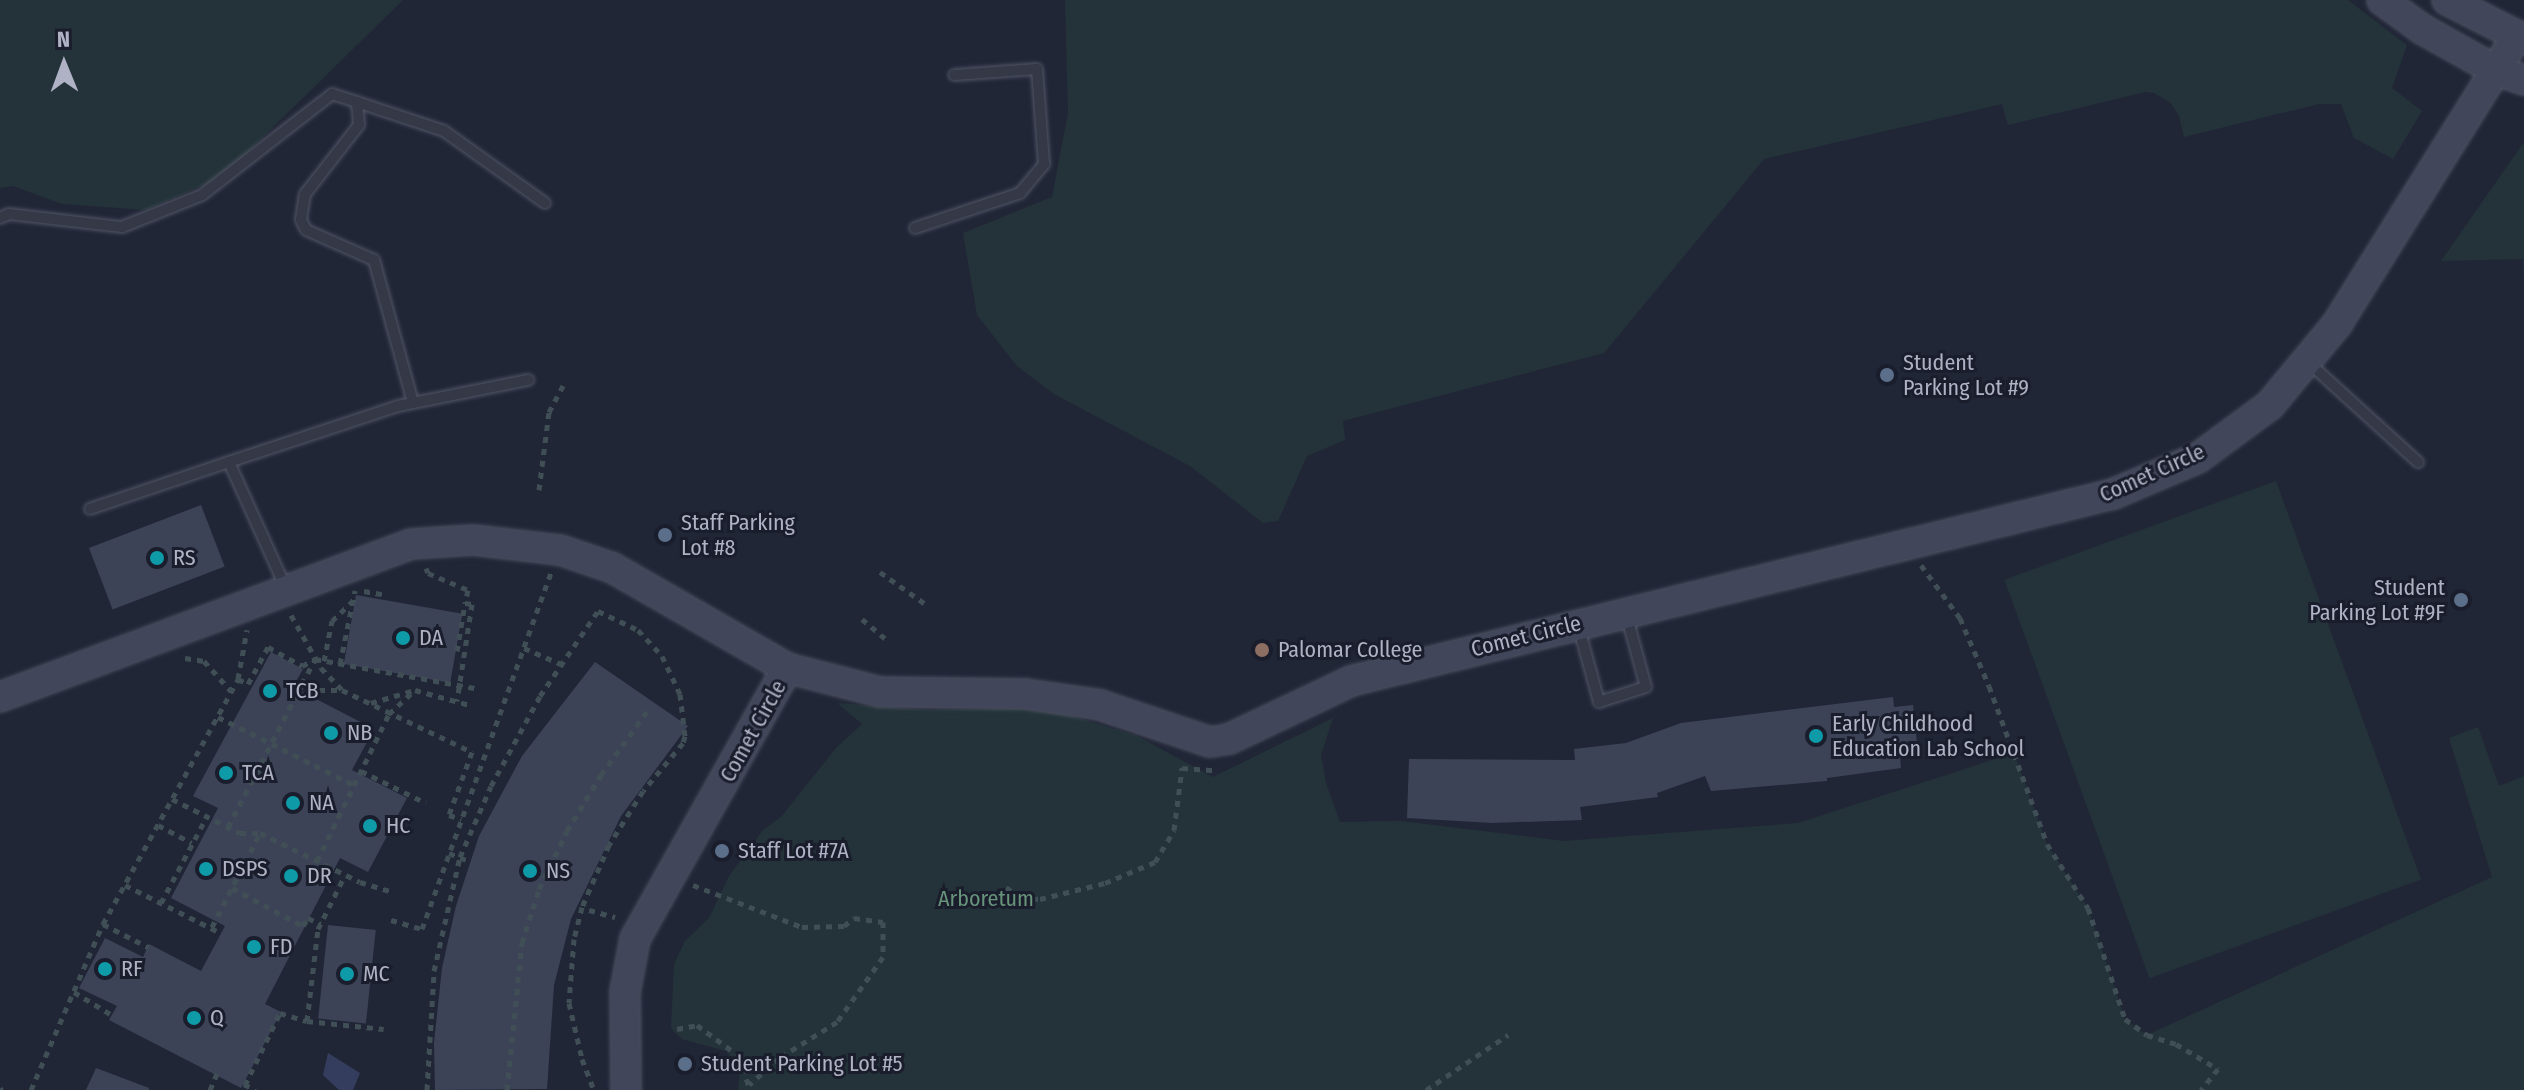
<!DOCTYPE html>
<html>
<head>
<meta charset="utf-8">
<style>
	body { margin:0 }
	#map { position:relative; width:2524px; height:1090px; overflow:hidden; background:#212637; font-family:"Fira Sans Condensed",sans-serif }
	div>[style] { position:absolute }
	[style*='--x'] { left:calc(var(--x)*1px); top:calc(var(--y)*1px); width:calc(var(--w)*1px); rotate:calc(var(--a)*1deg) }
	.green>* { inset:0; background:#233339; transform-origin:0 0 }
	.water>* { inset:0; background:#353d5e }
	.building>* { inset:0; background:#3d4357; transform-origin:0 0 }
	.path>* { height:5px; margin-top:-2.5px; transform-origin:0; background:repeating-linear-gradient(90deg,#404e55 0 6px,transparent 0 12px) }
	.roads { filter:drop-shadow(0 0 2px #515565) drop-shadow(0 0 2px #515565) }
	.lane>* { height:10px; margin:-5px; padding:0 5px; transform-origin:5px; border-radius:5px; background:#343847 }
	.secondary>* { height:28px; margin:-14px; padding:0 14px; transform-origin:14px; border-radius:14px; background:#42465a }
	.dots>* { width:22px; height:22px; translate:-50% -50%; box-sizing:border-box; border:4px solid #1a1d2c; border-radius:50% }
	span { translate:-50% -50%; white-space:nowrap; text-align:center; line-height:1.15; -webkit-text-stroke:6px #1a1d2c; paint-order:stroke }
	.poi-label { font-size:22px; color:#aeb2c4 }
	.left { translate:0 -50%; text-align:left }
	.right { translate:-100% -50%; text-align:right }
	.street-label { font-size:22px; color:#aeb2c4 }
	.park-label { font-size:22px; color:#67947a }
	.north { position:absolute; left:24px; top:24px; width:80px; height:80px; -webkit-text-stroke:6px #1a1d2c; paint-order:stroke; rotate:359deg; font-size:22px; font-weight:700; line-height:32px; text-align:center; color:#aeb2c4 }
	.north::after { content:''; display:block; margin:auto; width:28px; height:36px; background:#aeb2c4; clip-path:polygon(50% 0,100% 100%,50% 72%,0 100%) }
</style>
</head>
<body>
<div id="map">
	<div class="green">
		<i style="clip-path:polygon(0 0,403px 0,222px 177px,146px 210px,62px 204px,13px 186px,0 188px)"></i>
		<i style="clip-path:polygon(1065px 0,2348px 0,2407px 45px,2392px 88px,2422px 111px,2393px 159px,2354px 138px,2341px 104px,2319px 104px,2184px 137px,2179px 116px,2171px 103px,2154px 93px,2145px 92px,2008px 125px,2002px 104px,1764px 159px,1604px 353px,1343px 421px,1345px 440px,1307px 456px,1278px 521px,1263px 523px,1190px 466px,1054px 394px,1017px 366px,977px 315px,963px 233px,1052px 197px,1068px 113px)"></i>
		<i style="clip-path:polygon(2524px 142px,2524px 291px,2523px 259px,2441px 261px)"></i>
		<i style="left:2276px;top:481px;width:424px;height:289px;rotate:70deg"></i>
		<i style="clip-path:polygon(837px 703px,927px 710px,1013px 708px,1065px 714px,1137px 736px,1213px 777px,1333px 718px,1321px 755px,1326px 783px,1340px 822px,1400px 821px,1564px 841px,1798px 823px,2014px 753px,2047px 844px,2088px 908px,2125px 1019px,2147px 1035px,2492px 877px,2449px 738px,2478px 727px,2499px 786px,2524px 776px,2524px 1090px,738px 1090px,740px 1069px,726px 1051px,682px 1039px,671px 1028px,674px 964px,685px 941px,709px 918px,729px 876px,763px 830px,781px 817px,836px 748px,862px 724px)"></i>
	</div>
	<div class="water">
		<i style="clip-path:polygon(328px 1053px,360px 1073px,353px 1090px,339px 1090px,323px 1075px)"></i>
	</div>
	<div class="building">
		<i style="left:201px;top:505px;width:66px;height:120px;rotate:69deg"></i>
		<i style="left:356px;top:595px;width:108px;height:70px;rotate:10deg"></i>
		<i style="clip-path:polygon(271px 652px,303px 669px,293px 687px,374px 729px,352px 770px,407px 798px,368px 872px,340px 858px,265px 1004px,281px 1012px,241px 1088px,109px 1020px,117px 1006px,79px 988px,105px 938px,143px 957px,149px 944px,201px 971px,225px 926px,171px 898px,218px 808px,193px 796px)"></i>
		<i style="clip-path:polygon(595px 662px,688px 726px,621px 816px,571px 919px,554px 985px,547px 1089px,435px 1090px,434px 1043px,442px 968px,456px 906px,479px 836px,522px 756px)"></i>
		<i style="clip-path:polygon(1893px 697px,1894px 707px,1913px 705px,1918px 753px,1900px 756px,1901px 768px,1827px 778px,1827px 781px,1711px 791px,1705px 776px,1657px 793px,1658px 797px,1580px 807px,1582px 820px,1492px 823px,1407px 818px,1409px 759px,1575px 760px,1574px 749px,1626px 743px,1681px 723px)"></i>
		<i style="left:328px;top:925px;width:48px;height:94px;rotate:6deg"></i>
		<i style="clip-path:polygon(96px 1068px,149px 1088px,149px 1090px,86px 1090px)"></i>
	</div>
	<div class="path">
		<i style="--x:539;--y:490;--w:79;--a:-82.7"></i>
		<i style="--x:549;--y:412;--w:32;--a:-62"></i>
		<i style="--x:1921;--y:565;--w:66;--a:53.7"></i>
		<i style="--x:1960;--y:618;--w:74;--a:66.9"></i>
		<i style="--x:1989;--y:686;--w:168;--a:69.8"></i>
		<i style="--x:2047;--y:844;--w:76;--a:57.4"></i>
		<i style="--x:2088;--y:908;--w:117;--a:71.6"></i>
		<i style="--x:2125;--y:1019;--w:27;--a:36"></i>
		<i style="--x:2147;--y:1035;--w:30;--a:17"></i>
		<i style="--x:2176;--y:1044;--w:49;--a:30.8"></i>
		<i style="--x:2218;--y:1069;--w:27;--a:129"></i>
		<i style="--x:426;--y:568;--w:5;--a:68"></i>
		<i style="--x:428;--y:573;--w:43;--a:23"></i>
		<i style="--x:468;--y:590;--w:13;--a:103"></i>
		<i style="--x:880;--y:572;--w:54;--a:35.2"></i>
		<i style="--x:364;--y:591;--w:23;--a:10"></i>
		<i style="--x:291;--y:615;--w:61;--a:60.5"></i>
		<i style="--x:321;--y:668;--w:30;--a:46"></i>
		<i style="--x:342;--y:690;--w:144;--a:25.5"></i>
		<i style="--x:472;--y:752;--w:67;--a:110.1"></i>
		<i style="--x:449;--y:815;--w:13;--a:18"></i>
		<i style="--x:862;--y:619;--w:34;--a:40"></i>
		<i style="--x:524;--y:648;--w:40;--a:23.4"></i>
		<i style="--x:457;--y:651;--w:49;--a:-80.5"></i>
		<i style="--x:465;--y:603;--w:7;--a:8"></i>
		<i style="--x:472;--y:604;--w:98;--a:98.8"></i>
		<i style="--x:185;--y:658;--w:19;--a:9"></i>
		<i style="--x:204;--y:661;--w:40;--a:48"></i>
		<i style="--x:324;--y:661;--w:41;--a:-78.7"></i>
		<i style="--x:332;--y:621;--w:28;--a:-44"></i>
		<i style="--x:340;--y:664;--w:75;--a:-78.4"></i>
		<i style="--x:238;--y:679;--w:11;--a:27"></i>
		<i style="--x:248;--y:684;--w:42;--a:-61.6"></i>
		<i style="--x:268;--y:647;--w:39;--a:29"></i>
		<i style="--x:302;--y:666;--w:15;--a:-28"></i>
		<i style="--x:315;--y:659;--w:162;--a:10.3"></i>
		<i style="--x:302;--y:684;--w:27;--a:-62"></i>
		<i style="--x:371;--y:703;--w:46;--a:-16.5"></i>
		<i style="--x:415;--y:690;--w:57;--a:15.3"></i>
		<i style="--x:218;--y:717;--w:152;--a:26.6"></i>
		<i style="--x:361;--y:771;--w:72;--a:26.2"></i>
		<i style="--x:172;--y:799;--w:76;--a:26.6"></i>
		<i style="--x:240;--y:833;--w:20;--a:0"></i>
		<i style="--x:260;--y:833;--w:111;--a:26.1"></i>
		<i style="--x:360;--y:882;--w:34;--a:17"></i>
		<i style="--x:158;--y:825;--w:38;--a:28"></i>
		<i style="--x:228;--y:827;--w:161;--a:-62.6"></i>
		<i style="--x:302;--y:684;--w:18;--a:19"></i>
		<i style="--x:319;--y:690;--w:23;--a:0"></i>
		<i style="--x:449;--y:853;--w:24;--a:22"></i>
		<i style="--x:317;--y:861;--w:164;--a:-63.9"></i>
		<i style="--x:389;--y:714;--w:35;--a:-43"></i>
		<i style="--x:125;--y:885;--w:107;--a:26.6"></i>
		<i style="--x:693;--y:885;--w:117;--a:21.1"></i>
		<i style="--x:802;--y:927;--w:42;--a:-1.4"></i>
		<i style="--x:844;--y:926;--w:13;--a:-39"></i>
		<i style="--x:854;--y:918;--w:29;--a:8"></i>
		<i style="--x:883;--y:922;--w:35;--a:90"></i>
		<i style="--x:883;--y:957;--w:80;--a:125.3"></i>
		<i style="--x:837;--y:1022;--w:68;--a:148.2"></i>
		<i style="--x:779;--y:1058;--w:40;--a:138"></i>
		<i style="--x:1006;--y:887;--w:18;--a:38"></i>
		<i style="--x:1020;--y:898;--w:20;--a:3"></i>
		<i style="--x:1040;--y:899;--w:67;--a:-13.8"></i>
		<i style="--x:1105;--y:883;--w:54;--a:-22.8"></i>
		<i style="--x:1155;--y:862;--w:37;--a:-59"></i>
		<i style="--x:1174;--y:830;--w:63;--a:-82.6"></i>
		<i style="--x:1182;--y:768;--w:32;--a:4"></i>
		<i style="--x:232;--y:888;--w:81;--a:28.2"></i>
		<i style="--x:303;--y:926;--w:9;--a:-58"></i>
		<i style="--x:308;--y:918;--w:14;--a:25"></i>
		<i style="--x:161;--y:903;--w:98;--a:-62.1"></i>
		<i style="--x:589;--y:910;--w:27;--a:15"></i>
		<i style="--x:391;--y:920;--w:32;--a:16"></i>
		<i style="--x:422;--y:929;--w:380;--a:-70.1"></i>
		<i style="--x:103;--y:924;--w:51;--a:27.1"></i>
		<i style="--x:212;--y:927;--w:106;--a:-62.9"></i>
		<i style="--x:74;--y:992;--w:44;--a:31.2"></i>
		<i style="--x:307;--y:1021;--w:93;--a:-83.2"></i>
		<i style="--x:318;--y:929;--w:60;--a:-63.4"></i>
		<i style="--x:677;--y:1029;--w:20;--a:-11"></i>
		<i style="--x:697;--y:1025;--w:52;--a:36.4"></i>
		<i style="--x:739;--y:1056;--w:36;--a:72"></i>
		<i style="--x:244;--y:1084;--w:13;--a:29"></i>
		<i style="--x:245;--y:1085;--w:80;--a:-64.1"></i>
		<i style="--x:280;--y:1013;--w:28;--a:17"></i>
		<i style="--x:307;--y:1021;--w:77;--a:5.9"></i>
		<i style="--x:0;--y:1089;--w:3;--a:18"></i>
		<i style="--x:31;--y:1090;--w:181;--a:-66.6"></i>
		<i style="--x:103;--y:924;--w:280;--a:-61.1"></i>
		<i style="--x:238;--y:679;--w:50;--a:-79.6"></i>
		<i style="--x:210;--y:1090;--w:21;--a:-67"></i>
		<i style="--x:427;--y:1090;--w:119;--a:-86.6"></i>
		<i style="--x:434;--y:971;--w:117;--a:-77.2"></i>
		<i style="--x:460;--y:857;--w:77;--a:-66.4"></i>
		<i style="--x:491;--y:786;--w:102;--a:-61.4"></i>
		<i style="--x:540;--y:696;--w:103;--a:-55.7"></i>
		<i style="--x:598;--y:611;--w:44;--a:25.4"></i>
		<i style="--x:638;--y:630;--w:35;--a:47"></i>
		<i style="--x:662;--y:656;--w:42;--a:64.7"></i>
		<i style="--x:680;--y:694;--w:42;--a:83.2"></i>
		<i style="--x:685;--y:736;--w:7;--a:106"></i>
		<i style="--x:683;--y:743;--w:62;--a:129.8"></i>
		<i style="--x:643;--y:791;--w:64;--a:122.2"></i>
		<i style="--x:609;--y:845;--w:68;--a:113.5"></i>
		<i style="--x:582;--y:907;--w:33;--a:104"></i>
		<i style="--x:574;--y:939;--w:64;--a:94.5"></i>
		<i style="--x:569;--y:1003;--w:57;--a:76.9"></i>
		<i style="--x:582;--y:1059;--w:33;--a:69"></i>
		<i style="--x:507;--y:1090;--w:148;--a:-84.2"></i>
		<i style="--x:522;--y:943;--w:57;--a:-72.5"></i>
		<i style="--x:539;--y:889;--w:64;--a:-64.2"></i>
		<i style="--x:567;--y:831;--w:66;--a:-58.7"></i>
		<i style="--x:601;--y:775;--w:84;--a:-54.2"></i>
		<i style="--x:1426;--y:1090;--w:99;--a:-33.9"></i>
	</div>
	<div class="roads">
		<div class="lane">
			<i style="--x:357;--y:102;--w:92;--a:18.4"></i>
			<i style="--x:444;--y:131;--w:124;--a:35.5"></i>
			<i style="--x:0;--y:218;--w:10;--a:-24"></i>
			<i style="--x:9;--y:214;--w:114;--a:6.6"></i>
			<i style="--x:122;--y:227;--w:86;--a:-21.8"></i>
			<i style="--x:202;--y:195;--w:165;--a:-37.8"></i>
			<i style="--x:332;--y:94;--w:26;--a:18"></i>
			<i style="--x:357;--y:102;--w:23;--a:85"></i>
			<i style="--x:359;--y:125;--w:88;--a:128"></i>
			<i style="--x:305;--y:194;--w:26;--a:99"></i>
			<i style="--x:301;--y:220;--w:11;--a:63"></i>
			<i style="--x:306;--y:230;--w:74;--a:23.8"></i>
			<i style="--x:374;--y:260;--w:148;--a:74.7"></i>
			<i style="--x:915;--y:228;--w:111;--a:-18.4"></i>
			<i style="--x:1020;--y:193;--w:38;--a:-50"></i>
			<i style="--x:1044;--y:164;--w:95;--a:-94.2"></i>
			<i style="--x:1037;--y:69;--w:83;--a:175.9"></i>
			<i style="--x:2308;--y:362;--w:149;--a:42.3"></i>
			<i style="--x:229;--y:462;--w:178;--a:-18.3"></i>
			<i style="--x:398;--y:406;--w:133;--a:-11.3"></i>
			<i style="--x:90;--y:509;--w:147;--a:-18.7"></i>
			<i style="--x:229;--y:462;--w:138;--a:65.7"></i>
			<i style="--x:1578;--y:625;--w:80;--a:74.7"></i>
			<i style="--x:1599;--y:702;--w:49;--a:-17.7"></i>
			<i style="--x:1646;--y:687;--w:76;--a:-105.3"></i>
		</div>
		<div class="secondary">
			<i style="--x:2382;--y:0;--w:49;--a:35.9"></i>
			<i style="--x:2422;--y:29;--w:84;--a:29.3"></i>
			<i style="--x:2495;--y:70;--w:31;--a:19"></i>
			<i style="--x:2447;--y:0;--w:86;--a:26.9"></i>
			<i style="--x:0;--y:697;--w:439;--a:-20.4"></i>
			<i style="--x:411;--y:544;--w:62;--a:-3.7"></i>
			<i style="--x:473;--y:540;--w:88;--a:6.6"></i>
			<i style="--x:560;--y:550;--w:56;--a:18.8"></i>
			<i style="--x:613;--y:568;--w:201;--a:29.9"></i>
			<i style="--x:787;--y:668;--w:96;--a:14.5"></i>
			<i style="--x:880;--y:692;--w:145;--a:0.8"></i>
			<i style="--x:1025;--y:694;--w:76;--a:8.3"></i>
			<i style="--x:1100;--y:705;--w:116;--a:18.6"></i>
			<i style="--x:1210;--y:742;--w:19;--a:-9"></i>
			<i style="--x:1229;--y:739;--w:135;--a:-25.4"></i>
			<i style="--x:1351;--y:681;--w:785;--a:-13.79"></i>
			<i style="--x:2113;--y:494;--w:92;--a:-23"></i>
			<i style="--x:2198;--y:458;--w:89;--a:-36.4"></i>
			<i style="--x:2270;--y:405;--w:105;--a:-50.4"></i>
			<i style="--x:2337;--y:324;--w:340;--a:-58"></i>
			<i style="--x:626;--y:1090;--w:98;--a:-90.6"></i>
			<i style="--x:625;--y:992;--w:54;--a:-79.3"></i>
			<i style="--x:635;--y:939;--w:311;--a:-60.7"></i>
		</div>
	</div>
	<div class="dots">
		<i style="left:1887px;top:375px;background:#5c6f8a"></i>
		<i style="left:665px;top:535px;background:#5c6f8a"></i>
		<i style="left:157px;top:558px;background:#0f9aa8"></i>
		<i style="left:2461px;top:600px;background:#5c6f8a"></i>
		<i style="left:403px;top:638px;background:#0f9aa8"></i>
		<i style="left:1262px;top:650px;background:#8d6e63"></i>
		<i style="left:270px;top:691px;background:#0f9aa8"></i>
		<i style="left:331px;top:733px;background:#0f9aa8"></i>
		<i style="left:1816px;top:736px;background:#0f9aa8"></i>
		<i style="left:226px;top:773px;background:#0f9aa8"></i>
		<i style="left:293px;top:803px;background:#0f9aa8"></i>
		<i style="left:370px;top:826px;background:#0f9aa8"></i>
		<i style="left:722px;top:851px;background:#5c6f8a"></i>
		<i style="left:206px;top:869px;background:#0f9aa8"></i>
		<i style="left:530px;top:871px;background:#0f9aa8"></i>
		<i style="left:291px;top:876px;background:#0f9aa8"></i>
		<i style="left:254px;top:947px;background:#0f9aa8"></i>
		<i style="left:105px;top:969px;background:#0f9aa8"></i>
		<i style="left:347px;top:974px;background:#0f9aa8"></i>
		<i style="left:194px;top:1018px;background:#0f9aa8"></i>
		<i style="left:685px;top:1064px;background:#5c6f8a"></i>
	</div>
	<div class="poi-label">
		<span class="left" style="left:1903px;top:375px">Student<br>Parking Lot #9</span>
		<span class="left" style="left:681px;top:535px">Staff Parking<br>Lot #8</span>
		<span class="left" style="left:173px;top:558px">RS</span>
		<span class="right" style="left:2445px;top:600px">Student<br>Parking Lot #9F</span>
		<span class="left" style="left:419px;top:638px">DA</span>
		<span class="left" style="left:1278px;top:650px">Palomar College</span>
		<span class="left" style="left:286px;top:691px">TCB</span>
		<span class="left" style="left:1832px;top:736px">Early Childhood<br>Education Lab School</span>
		<span class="left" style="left:347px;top:733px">NB</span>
		<span class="left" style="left:242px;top:773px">TCA</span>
		<span class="left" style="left:309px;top:803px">NA</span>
		<span class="left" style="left:386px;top:826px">HC</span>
		<span class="left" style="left:738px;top:851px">Staff Lot #7A</span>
		<span class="left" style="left:222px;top:869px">DSPS</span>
		<span class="left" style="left:546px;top:871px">NS</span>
		<span class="left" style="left:307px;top:876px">DR</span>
		<span class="left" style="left:270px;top:947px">FD</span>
		<span class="left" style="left:121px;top:969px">RF</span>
		<span class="left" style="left:363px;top:974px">MC</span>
		<span class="left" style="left:210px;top:1018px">Q</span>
		<span class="left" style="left:701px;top:1064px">Student Parking Lot #5</span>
	</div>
	<div class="street-label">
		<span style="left:2152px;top:473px;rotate:-24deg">Comet Circle</span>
		<span style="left:1526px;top:636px;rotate:-14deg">Comet Circle</span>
		<span style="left:753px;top:731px;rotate:-61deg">Comet Circle</span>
	</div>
	<div class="park-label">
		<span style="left:986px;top:899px">Arboretum</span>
	</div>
	<div class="north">N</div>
</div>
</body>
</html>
